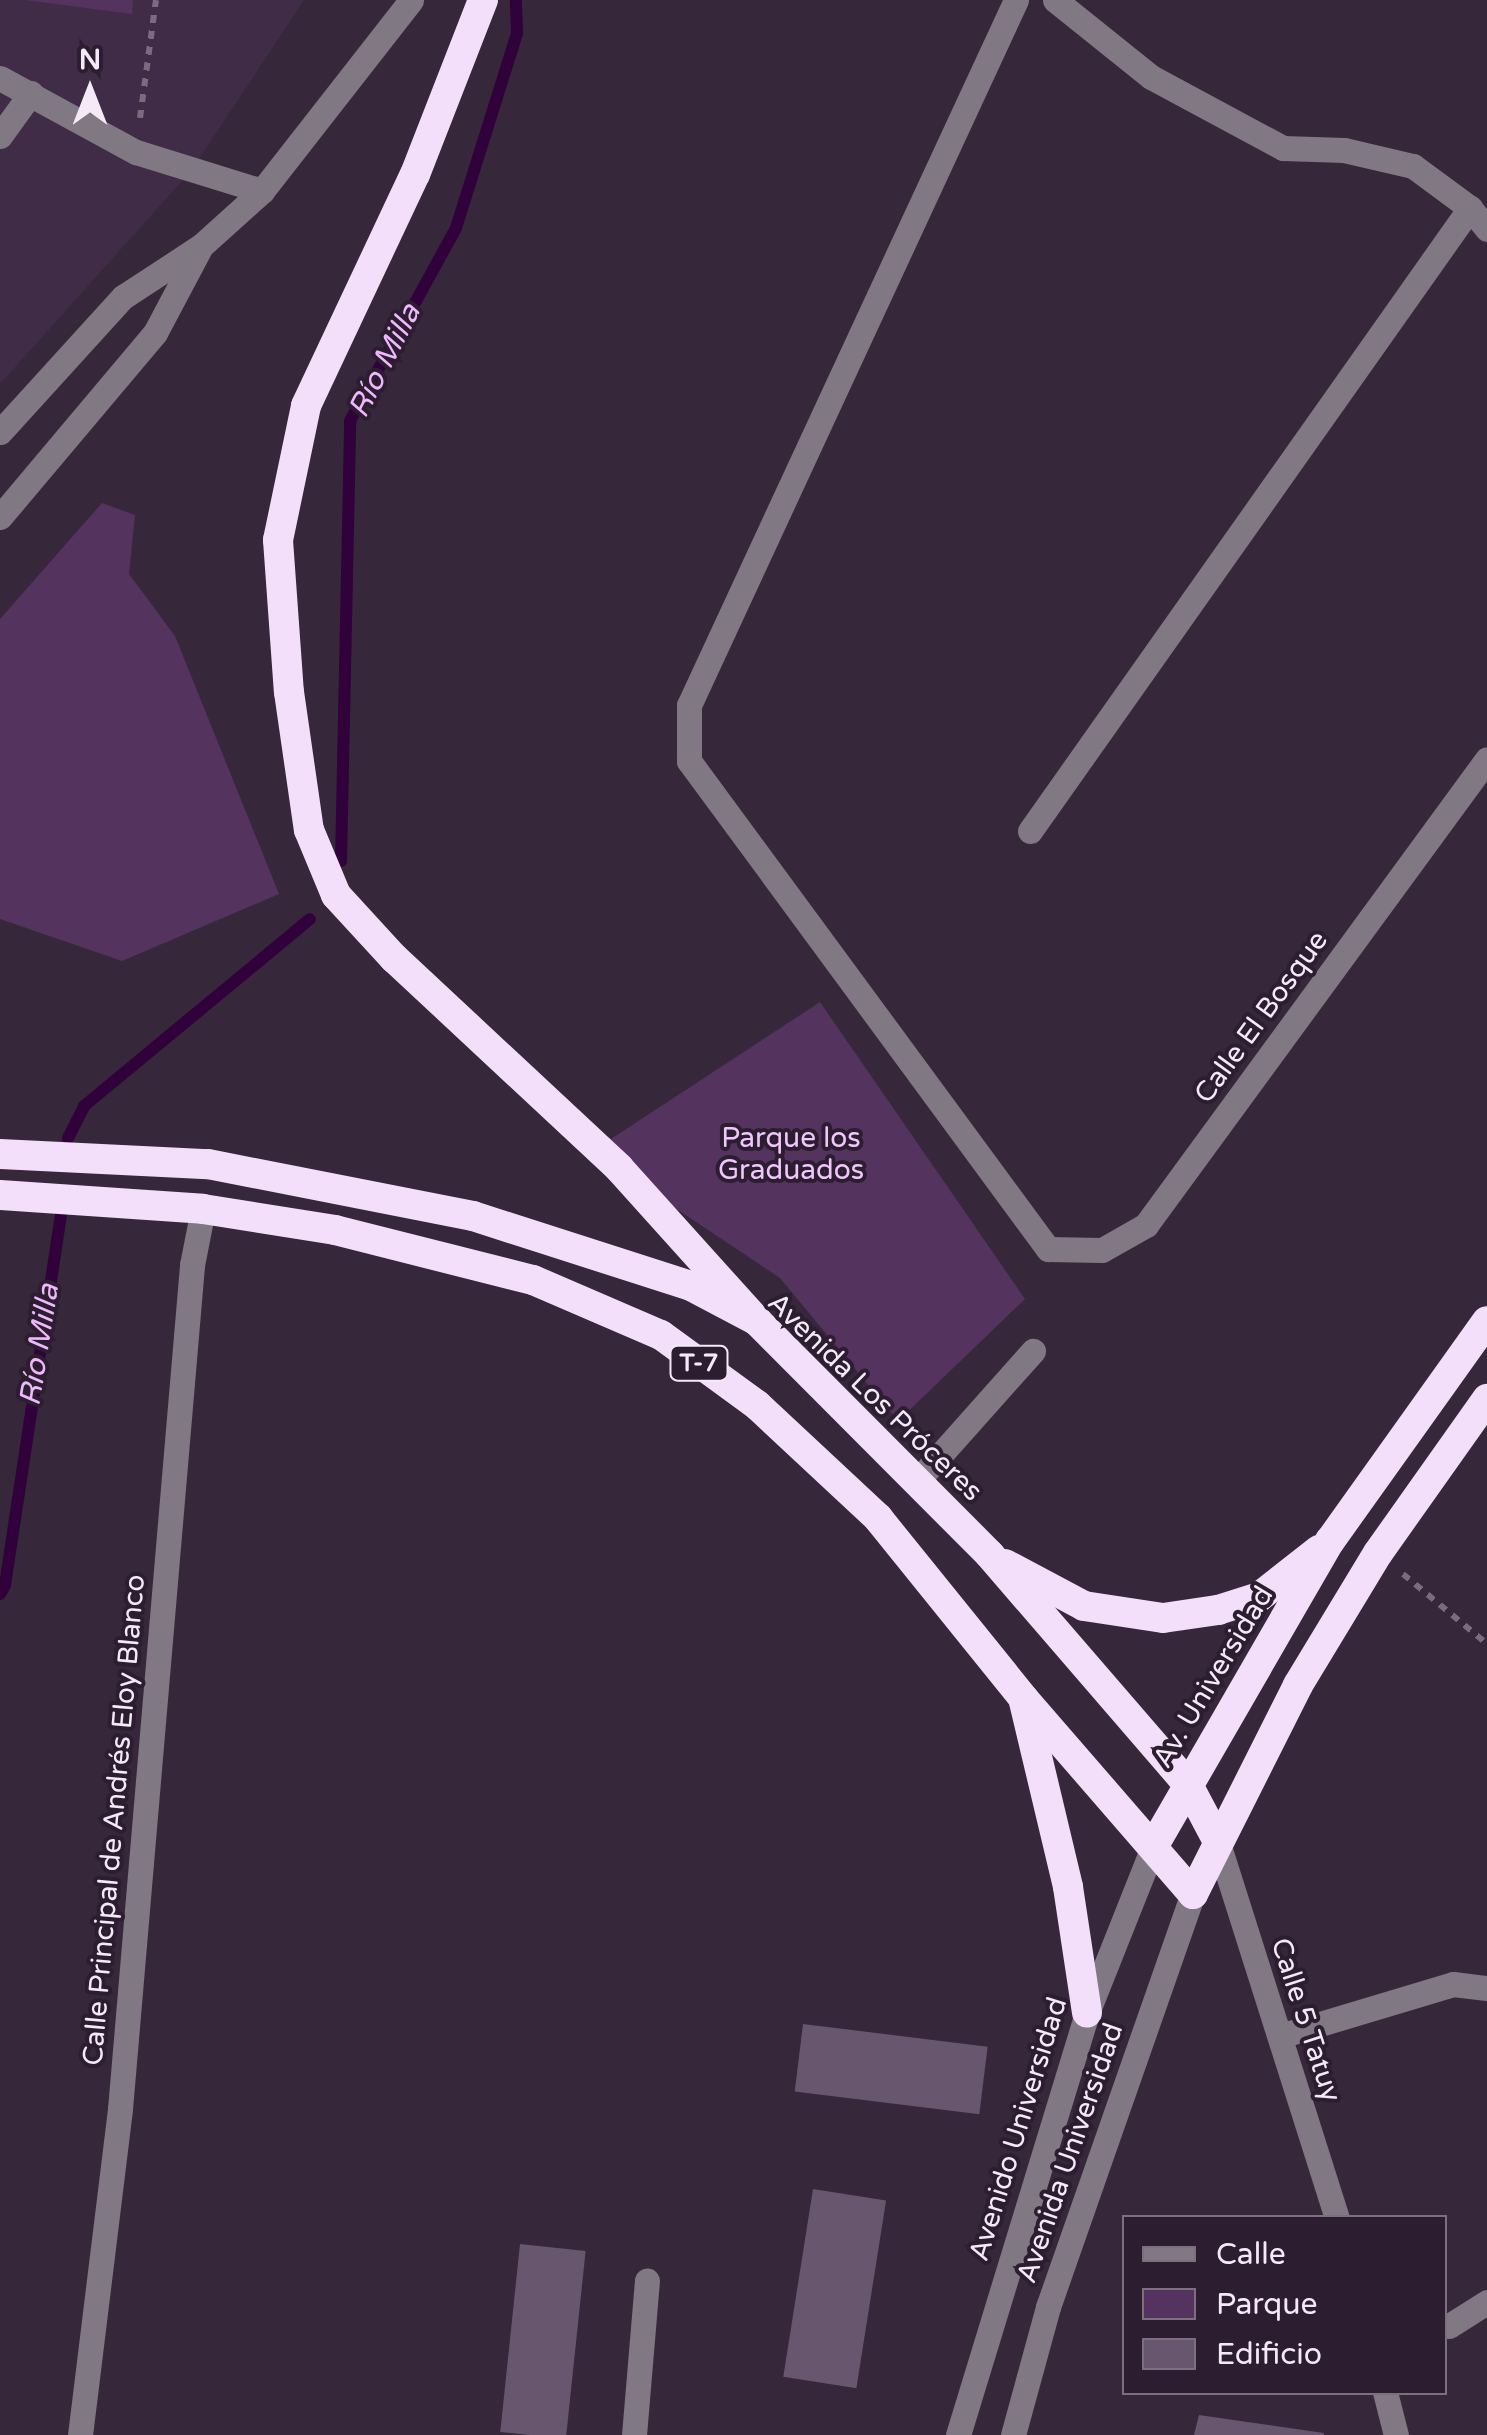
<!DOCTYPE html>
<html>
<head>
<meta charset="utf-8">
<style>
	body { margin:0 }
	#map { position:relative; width:1487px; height:2435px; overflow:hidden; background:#37273b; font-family:"Varela Round",sans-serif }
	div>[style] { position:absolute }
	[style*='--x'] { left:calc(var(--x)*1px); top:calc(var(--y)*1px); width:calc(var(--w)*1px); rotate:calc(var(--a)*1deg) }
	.built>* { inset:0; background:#402c46 }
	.green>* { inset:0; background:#54335e }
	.stream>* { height:12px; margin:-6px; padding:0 6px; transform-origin:6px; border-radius:6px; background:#30013b }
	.building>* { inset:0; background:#67566d; transform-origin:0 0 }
	.path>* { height:6px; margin-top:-3px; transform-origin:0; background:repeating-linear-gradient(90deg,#7a6c7e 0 8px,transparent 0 16px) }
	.minor>* { height:25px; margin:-12.5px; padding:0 12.5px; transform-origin:12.5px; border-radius:12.5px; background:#807882 }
	.highway>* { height:30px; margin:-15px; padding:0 15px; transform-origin:15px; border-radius:15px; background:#f4dffa }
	span { translate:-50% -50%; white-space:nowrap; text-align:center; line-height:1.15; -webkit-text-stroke:8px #2c1d31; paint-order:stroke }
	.shield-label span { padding:2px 8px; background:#2c1d31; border:2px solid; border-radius:8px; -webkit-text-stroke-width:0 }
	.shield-label { font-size:25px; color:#f4eaf7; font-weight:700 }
	.street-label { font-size:28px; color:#f4eaf7 }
	.park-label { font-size:28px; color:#f0c7fc }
	.water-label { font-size:30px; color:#eeb8fd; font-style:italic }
	.legend { position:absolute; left:1122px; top:2215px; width:325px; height:180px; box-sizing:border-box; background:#2c1d31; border:2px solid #7c6f80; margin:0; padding:12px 18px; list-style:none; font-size:30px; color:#f4eaf7 }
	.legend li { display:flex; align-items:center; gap:20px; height:50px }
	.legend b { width:50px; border:2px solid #7c6f80 }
	.north { position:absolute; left:40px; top:40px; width:100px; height:100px; -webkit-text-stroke:8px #2c1d31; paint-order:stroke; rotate:0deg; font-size:28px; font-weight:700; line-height:40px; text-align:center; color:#f4eaf7 }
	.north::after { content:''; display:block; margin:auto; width:35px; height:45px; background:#f4eaf7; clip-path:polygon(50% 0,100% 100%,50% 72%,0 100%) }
</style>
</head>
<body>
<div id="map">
	<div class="built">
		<i style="clip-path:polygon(0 0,304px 0,191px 171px,0 384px)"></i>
	</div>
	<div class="green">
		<i style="clip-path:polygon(25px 0,133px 0,132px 14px)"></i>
		<i style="clip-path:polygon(102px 503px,135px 515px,129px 574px,175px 636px,279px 894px,122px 961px,0 919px,0 619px)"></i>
		<i style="clip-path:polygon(820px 1002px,1025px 1299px,898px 1421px,780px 1278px,591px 1152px)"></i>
	</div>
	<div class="stream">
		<i style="--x:341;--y:861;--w:440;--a:-88.8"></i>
		<i style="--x:350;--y:421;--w:220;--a:-61.2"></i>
		<i style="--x:456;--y:228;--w:204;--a:-72.6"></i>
		<i style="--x:517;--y:33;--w:33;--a:-92"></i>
		<i style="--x:68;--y:1138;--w:36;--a:-63"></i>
		<i style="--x:84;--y:1106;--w:293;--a:-39.6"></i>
		<i style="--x:0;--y:1594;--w:10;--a:-61"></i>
		<i style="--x:5;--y:1585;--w:374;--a:-81.4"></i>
	</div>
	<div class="building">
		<i style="left:803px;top:2024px;width:186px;height:68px;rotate:7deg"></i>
		<i style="left:813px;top:2189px;width:74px;height:190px;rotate:9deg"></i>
		<i style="left:520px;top:2244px;width:66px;height:189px;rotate:6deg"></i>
		<i style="clip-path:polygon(1199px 2415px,1324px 2433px,1324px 2435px,1194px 2435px)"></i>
	</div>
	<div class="path">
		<i style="--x:140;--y:118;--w:119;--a:-82.3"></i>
		<i style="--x:1403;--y:1574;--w:109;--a:39.8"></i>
	</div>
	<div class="minor">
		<i style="--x:1016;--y:0;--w:777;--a:114.88"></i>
		<i style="--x:689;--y:705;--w:56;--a:90"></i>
		<i style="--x:689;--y:761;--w:606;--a:53.66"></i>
		<i style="--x:1048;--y:1249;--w:54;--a:1.1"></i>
		<i style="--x:1102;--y:1250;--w:51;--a:-29.6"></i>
		<i style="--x:1146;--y:1225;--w:577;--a:-53.8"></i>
		<i style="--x:1055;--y:0;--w:123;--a:38.7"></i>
		<i style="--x:1151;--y:77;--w:150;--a:28.3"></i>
		<i style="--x:1283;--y:148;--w:61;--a:1.9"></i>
		<i style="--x:1344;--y:150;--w:71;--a:13.1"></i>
		<i style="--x:1413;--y:166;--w:71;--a:36.4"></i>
		<i style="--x:1470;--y:208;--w:27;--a:51"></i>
		<i style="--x:0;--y:78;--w:155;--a:28.6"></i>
		<i style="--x:136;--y:152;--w:132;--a:17.2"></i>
		<i style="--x:0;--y:136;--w:53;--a:-54.2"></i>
		<i style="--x:0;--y:432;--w:183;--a:-47.7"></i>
		<i style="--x:123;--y:297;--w:93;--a:-33.2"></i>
		<i style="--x:201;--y:246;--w:82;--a:-42"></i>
		<i style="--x:262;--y:191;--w:242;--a:-52"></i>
		<i style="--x:0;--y:517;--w:241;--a:-49.9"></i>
		<i style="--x:155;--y:333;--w:94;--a:-62.1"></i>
		<i style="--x:1030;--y:831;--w:763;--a:-54.77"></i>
		<i style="--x:918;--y:1480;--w:173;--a:-48.3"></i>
		<i style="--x:1217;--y:1840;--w:397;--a:72.4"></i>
		<i style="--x:1280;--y:2036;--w:181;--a:-16.7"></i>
		<i style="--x:1453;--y:1984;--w:34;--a:7"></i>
		<i style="--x:1449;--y:2326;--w:45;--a:-32.3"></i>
		<i style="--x:1385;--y:2392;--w:44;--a:75.7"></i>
		<i style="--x:80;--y:2435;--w:328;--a:-83"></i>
		<i style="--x:120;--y:2109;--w:847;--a:-85.12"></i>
		<i style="--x:192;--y:1265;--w:57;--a:-78.9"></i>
		<i style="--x:634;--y:2435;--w:155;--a:-85.2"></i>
		<i style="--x:958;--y:2435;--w:441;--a:-73"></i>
		<i style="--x:1087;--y:2013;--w:179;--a:-68.3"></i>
		<i style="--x:1013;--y:2435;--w:133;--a:-74.7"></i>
		<i style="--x:1048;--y:2307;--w:438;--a:-70.7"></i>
	</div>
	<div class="highway">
		<i style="--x:483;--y:0;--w:187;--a:111.3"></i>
		<i style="--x:415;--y:174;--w:256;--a:115.2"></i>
		<i style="--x:306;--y:406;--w:137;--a:101.8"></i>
		<i style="--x:278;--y:540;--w:152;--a:85.9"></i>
		<i style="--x:289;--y:692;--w:139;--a:81.8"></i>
		<i style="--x:309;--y:830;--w:70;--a:67.4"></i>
		<i style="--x:336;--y:895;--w:86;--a:47.4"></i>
		<i style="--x:394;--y:958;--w:308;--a:43"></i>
		<i style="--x:619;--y:1168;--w:206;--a:48"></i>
		<i style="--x:0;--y:1154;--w:208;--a:2.8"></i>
		<i style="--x:208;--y:1164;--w:270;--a:11.1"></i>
		<i style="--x:473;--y:1216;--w:229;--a:17.8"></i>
		<i style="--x:691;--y:1286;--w:75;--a:27.9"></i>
		<i style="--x:757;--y:1321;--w:330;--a:45.1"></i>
		<i style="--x:990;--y:1555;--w:301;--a:49.2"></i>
		<i style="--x:1187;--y:1783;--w:64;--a:62.2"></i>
		<i style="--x:0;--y:1195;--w:203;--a:3.9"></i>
		<i style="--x:203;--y:1209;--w:134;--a:9"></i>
		<i style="--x:335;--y:1230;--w:204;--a:14.2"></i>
		<i style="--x:533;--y:1280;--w:139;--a:23.3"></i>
		<i style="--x:661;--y:1335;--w:119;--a:36.1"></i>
		<i style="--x:757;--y:1405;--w:166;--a:43"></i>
		<i style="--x:878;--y:1518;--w:233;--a:51.1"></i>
		<i style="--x:1024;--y:1699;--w:258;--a:49.1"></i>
		<i style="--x:1193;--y:1894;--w:234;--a:-63.3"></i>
		<i style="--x:1298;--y:1685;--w:154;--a:-58.8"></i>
		<i style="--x:1378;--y:1553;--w:189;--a:-54.7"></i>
		<i style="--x:1005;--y:1564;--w:89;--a:28"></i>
		<i style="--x:1084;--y:1606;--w:80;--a:8.6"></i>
		<i style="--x:1163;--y:1618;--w:56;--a:-8.3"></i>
		<i style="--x:1218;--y:1610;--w:43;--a:-17.6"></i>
		<i style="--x:1259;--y:1597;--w:76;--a:-38.1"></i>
		<i style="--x:1024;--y:1702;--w:190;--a:76.6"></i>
		<i style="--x:1068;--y:1887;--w:127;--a:81.4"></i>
		<i style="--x:1153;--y:1847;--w:354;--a:-60"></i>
		<i style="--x:1330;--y:1541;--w:270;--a:-54.5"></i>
	</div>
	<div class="shield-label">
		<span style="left:699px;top:1363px">T-7</span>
	</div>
	<div class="street-label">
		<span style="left:1261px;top:1017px;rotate:-54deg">Calle El Bosque</span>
		<span style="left:875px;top:1397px;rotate:44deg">Avenida Los Próceres</span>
		<span style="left:1213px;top:1677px;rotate:-59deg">Av. Universidad</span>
		<span style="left:114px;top:1820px;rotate:-85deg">Calle Principal de Andrés Eloy Blanco</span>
		<span style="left:1306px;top:2020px;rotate:72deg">Calle 5 Tatuy</span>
		<span style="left:1018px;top:2129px;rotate:-73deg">Avenido Universidad</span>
		<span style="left:1070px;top:2153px;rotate:-71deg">Avenida Universidad</span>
	</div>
	<div class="park-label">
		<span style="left:791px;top:1154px">Parque los<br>Graduados</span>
	</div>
	<div class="water-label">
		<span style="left:385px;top:361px;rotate:-63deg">Río Milla</span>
		<span style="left:40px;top:1345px;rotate:-81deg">Río Milla</span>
	</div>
	<ul class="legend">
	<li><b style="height:12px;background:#807882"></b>Calle</li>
	<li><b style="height:28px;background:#54335e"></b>Parque</li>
	<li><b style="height:28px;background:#67566d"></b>Edificio</li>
	</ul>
	<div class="north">N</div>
</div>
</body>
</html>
